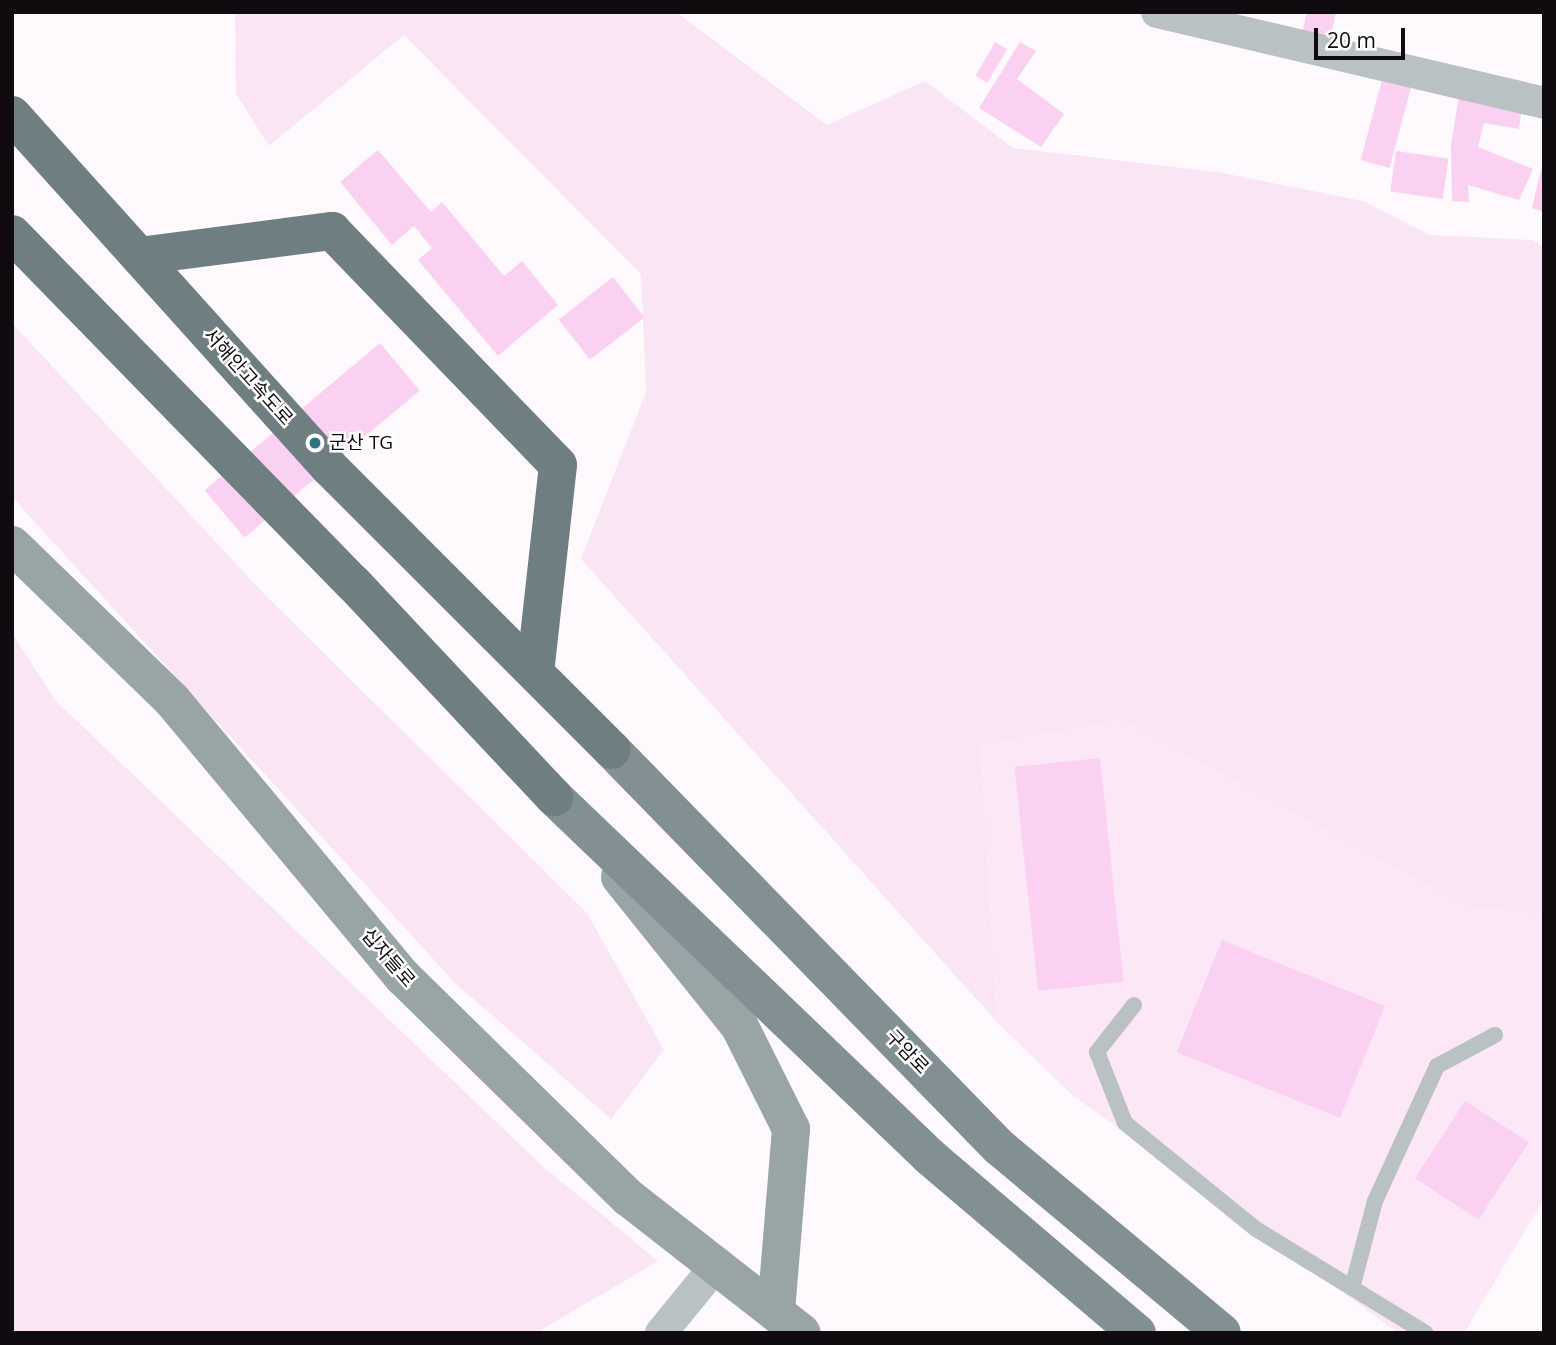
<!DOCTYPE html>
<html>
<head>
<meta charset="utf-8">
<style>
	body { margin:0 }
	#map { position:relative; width:1556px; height:1345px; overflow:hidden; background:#fef9fd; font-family:"Open Sans","Noto Sans KR",sans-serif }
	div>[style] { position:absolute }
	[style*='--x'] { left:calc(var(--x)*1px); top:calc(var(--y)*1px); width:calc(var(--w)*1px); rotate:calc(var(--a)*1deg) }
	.built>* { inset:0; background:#fbe7f6 }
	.green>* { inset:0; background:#fae5f5 }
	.building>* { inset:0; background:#fbd1f2; transform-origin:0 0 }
	.lane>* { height:16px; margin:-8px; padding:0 8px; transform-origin:8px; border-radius:8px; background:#b9c1c2 }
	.street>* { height:32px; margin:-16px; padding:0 16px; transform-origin:16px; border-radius:16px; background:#b9c1c2 }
	.secondary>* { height:38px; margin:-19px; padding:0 19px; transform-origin:19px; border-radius:19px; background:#99a4a7 }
	.primary>* { height:38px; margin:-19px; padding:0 19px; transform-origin:19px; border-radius:19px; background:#829093 }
	.highway>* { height:38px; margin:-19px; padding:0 19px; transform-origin:19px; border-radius:19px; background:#6e7e81 }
	.dots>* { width:19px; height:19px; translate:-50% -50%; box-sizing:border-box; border:4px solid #fff; border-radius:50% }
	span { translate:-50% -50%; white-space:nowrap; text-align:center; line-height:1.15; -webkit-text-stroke:5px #fff; paint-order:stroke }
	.street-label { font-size:19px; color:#100b0f }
	.poi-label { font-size:19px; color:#100b0f }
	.left { translate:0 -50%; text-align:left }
	.frame { position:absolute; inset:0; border:14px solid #100b0f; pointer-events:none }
	.scale { position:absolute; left:1314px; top:28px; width:91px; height:32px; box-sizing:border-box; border:4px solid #100b0f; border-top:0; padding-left:9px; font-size:21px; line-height:24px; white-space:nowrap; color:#100b0f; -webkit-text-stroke:5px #fff; paint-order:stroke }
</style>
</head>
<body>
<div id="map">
	<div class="built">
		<i style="clip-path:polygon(1122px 720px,1465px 906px,1544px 915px,1544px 1199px,1464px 1333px,1398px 1333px,1070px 1093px,997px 1022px,981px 746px)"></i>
	</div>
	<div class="green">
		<i style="clip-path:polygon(235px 12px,676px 12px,827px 125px,925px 81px,1013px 148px,1217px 172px,1363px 201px,1430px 235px,1533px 240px,1544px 248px,1544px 915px,1465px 906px,1122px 720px,981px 746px,997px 1022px,581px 559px,646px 392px,641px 274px,404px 35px,269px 146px,236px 94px)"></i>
		<i style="clip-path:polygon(12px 323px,265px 595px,587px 913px,664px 1050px,611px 1119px,455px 983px,12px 497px)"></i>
		<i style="clip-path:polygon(12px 633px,55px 700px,539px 1163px,658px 1261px,536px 1333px,12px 1333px)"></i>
	</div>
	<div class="building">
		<i style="clip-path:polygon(1307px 12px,1336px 12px,1330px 40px,1302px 33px)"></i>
		<i style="left:995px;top:42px;width:14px;height:39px;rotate:30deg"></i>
		<i style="clip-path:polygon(1020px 42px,1036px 51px,1017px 79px,1064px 114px,1041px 147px,979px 108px)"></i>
		<i style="left:1382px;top:80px;width:30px;height:83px;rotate:15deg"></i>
		<i style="clip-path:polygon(1459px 96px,1522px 106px,1519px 129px,1484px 123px,1478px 147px,1533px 169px,1519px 200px,1468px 185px,1469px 202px,1452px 201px,1451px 145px)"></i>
		<i style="clip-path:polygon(378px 150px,431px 212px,442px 202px,504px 276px,522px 261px,558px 305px,498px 356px,418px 260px,432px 248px,414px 226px,392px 245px,340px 182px)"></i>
		<i style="left:1396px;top:151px;width:53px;height:41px;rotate:8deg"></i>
		<i style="clip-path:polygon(1541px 169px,1544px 170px,1544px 212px,1532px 208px)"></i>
		<i style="left:613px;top:277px;width:51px;height:69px;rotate:52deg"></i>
		<i style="left:380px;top:343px;width:62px;height:229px;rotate:50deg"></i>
		<i style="left:1100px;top:758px;width:225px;height:86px;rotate:84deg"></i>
		<i style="left:1222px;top:940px;width:176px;height:121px;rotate:22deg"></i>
		<i style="left:1465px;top:1101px;width:76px;height:92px;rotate:33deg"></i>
	</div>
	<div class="lane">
		<i style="--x:1134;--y:1005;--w:60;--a:128.2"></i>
		<i style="--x:1097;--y:1052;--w:76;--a:68.5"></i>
		<i style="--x:1125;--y:1123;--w:169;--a:39"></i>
		<i style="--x:1256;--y:1229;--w:199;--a:31.5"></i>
		<i style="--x:1352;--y:1288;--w:90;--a:-75.2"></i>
		<i style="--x:1375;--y:1201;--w:149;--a:-65.3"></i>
		<i style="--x:1437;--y:1066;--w:66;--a:-28.1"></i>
	</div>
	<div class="street">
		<i style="--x:1157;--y:12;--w:398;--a:13.2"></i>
		<i style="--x:661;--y:1333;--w:90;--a:-50.8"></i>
	</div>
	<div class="secondary">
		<i style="--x:12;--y:545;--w:223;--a:44.1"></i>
		<i style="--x:172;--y:700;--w:361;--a:50.2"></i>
		<i style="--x:403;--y:977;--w:316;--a:44.4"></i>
		<i style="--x:629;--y:1198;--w:219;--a:38"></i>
		<i style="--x:620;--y:877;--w:192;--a:51.3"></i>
		<i style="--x:740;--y:1027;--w:114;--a:63.4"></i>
		<i style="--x:791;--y:1129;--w:184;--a:94.7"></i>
	</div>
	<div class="primary">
		<i style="--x:612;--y:750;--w:554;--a:45.73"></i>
		<i style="--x:999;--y:1147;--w:290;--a:39.8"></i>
		<i style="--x:554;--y:797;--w:521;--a:43.75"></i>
		<i style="--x:930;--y:1157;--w:272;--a:40.4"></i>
	</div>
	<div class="highway">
		<i style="--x:12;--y:115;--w:474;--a:48"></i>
		<i style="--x:329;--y:467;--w:400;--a:45"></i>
		<i style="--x:12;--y:234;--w:488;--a:45.7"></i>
		<i style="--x:353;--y:583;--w:294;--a:46.8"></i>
		<i style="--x:139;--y:256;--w:195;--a:-7.4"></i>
		<i style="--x:332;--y:231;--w:325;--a:46"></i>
		<i style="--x:558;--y:465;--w:208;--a:96.3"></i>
	</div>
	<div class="dots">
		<i style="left:315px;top:443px;background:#2e7481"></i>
	</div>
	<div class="street-label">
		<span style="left:248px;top:377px;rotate:48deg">서해안고속도로</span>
		<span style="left:388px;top:958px;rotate:49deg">십자들로</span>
		<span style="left:907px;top:1052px;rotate:46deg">구암로</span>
	</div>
	<div class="poi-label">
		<span class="left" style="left:329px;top:443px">군산 TG</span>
	</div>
	<div class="frame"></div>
	<div class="scale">20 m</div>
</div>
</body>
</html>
